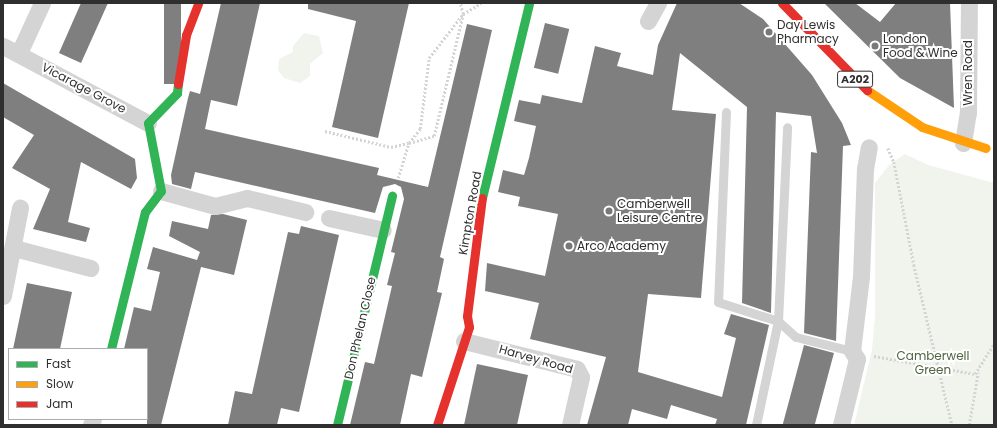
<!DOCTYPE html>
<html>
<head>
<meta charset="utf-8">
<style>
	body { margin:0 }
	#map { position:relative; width:997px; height:428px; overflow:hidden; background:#fff; font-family:Poppins,sans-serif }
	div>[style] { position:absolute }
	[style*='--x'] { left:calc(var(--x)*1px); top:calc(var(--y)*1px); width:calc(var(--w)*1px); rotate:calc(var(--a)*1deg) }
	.green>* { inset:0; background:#f0f4ed }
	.building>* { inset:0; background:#7f7f7f; transform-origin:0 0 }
	.path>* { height:2.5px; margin-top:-1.25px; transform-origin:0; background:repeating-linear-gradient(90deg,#d4d4d4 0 2px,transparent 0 4px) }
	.lane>* { height:9px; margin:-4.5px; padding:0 4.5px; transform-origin:4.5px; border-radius:4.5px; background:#d4d4d4 }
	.street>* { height:17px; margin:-8.5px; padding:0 8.5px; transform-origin:8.5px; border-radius:8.5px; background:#d4d4d4 }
	.fast>* { height:9px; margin:-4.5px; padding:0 4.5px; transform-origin:4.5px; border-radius:4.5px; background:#30b455 }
	.slow>* { height:9px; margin:-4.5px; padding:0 4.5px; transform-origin:4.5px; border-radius:4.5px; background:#ff9f0a }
	.jam>* { height:9px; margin:-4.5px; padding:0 4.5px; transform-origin:4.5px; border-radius:4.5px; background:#e5322d }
	.dots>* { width:11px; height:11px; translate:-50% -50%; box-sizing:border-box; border:2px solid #fff; border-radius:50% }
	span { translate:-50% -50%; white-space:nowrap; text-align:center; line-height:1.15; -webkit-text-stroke:4px #fff; paint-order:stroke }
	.shield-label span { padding:1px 3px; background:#fff; border:1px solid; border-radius:3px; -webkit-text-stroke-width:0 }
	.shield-label { font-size:11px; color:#2f2f2f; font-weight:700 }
	.poi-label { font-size:12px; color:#2f2f2f }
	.left { translate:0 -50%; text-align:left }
	.street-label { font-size:12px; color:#2f2f2f }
	.park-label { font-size:12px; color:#4e6641 }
	.frame { position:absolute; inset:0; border:4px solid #2f2f2f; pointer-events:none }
	.legend { position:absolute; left:8px; top:348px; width:140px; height:72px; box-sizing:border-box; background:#fff; border:1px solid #acacac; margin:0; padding:5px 7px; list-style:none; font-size:12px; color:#2f2f2f }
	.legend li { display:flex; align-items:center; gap:8px; height:20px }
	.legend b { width:20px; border:1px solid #acacac }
</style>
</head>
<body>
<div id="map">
	<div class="green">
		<i style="clip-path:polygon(304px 33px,319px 36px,323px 53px,310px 64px,310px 76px,300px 83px,284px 78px,278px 70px,279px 59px,293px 52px,293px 46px)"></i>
		<i style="clip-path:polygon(905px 154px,928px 165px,994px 183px,994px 425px,854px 425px,872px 350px,875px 316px,875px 183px,889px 165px)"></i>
	</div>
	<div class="building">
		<i style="clip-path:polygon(81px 3px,108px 3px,81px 63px,59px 53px)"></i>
		<i style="left:164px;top:3px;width:17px;height:81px"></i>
		<i style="clip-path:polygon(221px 3px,260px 3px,237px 106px,211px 100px,205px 129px,379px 168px,377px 175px,428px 187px,467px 24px,492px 30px,440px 257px,444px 259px,437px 292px,442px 293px,422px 377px,411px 374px,400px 425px,350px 425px,365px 362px,374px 364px,392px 286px,387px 285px,395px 253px,391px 252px,404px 199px,401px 187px,395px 184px,383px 187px,375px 213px,195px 172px,191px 189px,172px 184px,171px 175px,188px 98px,190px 91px,200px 94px)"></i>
		<i style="clip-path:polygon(308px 3px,409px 3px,378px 138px,332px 127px,356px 21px,308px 9px)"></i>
		<i style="clip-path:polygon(677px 3px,739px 3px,763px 19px,812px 75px,842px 123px,851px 145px,843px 146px,836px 341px,804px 333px,811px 152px,817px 153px,811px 116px,776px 112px,771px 313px,742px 303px,747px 107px,680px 53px,672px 110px,716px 114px,701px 298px,648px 294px,638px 372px,722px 397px,736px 338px,724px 334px,731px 314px,769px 325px,746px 425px,715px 425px,717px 419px,671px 405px,667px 419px,632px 409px,628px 425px,587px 425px,606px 357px,530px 339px,539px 303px,485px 291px,487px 263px,545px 276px,558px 214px,518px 206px,520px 197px,498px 192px,503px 170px,524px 175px,529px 158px,536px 126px,514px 121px,519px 100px,540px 104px,542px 95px,582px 103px,595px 46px,621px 53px,617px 66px,653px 75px,658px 45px)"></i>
		<i style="clip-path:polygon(824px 3px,855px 3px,880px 22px,896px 3px,950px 3px,954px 108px,900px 78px)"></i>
		<i style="left:545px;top:23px;width:25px;height:46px;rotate:14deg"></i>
		<i style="clip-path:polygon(3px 83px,135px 159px,137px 178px,131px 189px,81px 162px,68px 222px,90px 228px,86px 242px,33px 229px,50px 189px,12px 168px,34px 135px,3px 117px)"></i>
		<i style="clip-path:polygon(223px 214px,247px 220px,234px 275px,201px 267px,161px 425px,147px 425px,147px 349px,124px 349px,134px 307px,151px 311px,160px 272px,147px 269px,153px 247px,197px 260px,200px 252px,169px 236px,172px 221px,208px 229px,211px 215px)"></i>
		<i style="clip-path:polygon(301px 226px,339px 235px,299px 412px,281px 408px,277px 425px,228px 425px,235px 391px,252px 394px,288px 232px,299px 234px)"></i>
		<i style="clip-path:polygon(27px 283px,72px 292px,60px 349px,13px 349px)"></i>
		<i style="left:804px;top:345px;width:31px;height:82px;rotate:15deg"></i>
		<i style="clip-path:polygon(477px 364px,528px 375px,517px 425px,464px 425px)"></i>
	</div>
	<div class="path">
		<i style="--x:325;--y:131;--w:68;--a:13.6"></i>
		<i style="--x:391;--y:147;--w:18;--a:-13"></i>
		<i style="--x:409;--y:143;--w:18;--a:-52"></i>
		<i style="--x:420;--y:129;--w:72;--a:-82.8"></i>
		<i style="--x:429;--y:58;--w:56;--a:-52.3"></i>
		<i style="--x:463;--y:14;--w:21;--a:-31"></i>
		<i style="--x:888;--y:148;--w:15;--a:67"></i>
		<i style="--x:894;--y:162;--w:105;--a:79"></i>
		<i style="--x:914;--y:265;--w:164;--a:76.6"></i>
		<i style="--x:398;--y:178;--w:37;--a:-73"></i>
		<i style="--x:409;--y:143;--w:26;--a:-16"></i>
		<i style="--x:434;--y:136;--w:125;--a:-76.6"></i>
		<i style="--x:463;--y:14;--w:11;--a:-105"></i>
		<i style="--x:874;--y:356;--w:103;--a:10.1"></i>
		<i style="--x:975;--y:374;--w:36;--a:-58"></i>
		<i style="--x:969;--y:425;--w:53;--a:-80.2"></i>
	</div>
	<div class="lane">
		<i style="--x:726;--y:112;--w:190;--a:92.4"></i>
		<i style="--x:718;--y:302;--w:63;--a:17.6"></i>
		<i style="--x:778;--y:321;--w:24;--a:42"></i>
		<i style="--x:796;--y:337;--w:58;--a:14"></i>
		<i style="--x:756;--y:425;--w:106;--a:-78.1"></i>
		<i style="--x:778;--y:321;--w:194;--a:-87.3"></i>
	</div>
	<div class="street">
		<i style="--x:648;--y:21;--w:21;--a:-61"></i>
		<i style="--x:3;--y:46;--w:164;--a:28"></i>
		<i style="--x:19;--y:53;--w:55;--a:-65.3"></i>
		<i style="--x:963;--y:143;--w:30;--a:-81"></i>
		<i style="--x:968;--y:113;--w:110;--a:-89.5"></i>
		<i style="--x:161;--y:191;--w:56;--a:15.5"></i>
		<i style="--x:215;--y:206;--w:33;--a:-14"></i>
		<i style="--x:247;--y:198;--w:60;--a:13.6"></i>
		<i style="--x:329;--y:218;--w:55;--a:12.5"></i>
		<i style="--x:14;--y:248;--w:79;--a:14.7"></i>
		<i style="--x:3;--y:296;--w:90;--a:-79.1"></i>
		<i style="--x:464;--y:341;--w:116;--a:13.9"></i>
		<i style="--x:577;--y:369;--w:9;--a:63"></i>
		<i style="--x:581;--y:377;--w:49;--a:102.9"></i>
		<i style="--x:91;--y:425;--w:6;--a:-72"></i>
		<i style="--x:841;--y:425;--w:68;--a:-76.4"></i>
		<i style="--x:857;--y:359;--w:9;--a:-122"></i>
		<i style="--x:852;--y:351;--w:75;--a:-83.1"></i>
		<i style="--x:861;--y:277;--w:108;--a:-87.9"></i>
		<i style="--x:865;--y:169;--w:22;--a:-80"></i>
	</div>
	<div class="fast">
		<i style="--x:482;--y:198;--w:201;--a:-76.4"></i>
		<i style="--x:111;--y:349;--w:141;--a:-76.1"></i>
		<i style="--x:145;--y:212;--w:26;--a:-53"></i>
		<i style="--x:161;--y:191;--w:69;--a:-100.8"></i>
		<i style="--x:148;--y:123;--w:42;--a:-46"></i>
		<i style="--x:177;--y:93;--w:9;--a:-84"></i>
		<i style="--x:337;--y:425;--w:236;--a:-76.5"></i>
	</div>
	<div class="slow">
		<i style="--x:867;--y:90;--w:66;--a:33.9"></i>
		<i style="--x:922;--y:127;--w:67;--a:18.2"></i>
	</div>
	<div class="jam">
		<i style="--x:782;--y:3;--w:122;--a:45.7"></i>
		<i style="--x:178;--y:84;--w:50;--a:-80.7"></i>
		<i style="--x:186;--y:35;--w:34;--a:-69"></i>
		<i style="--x:437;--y:425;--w:103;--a:-71.9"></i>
		<i style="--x:469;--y:327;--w:11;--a:-100"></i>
		<i style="--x:467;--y:316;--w:119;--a:-82.8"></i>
	</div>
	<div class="dots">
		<i style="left:769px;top:32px;background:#787878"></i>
		<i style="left:875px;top:46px;background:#787878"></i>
		<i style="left:609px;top:211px;background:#787878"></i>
		<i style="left:569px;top:246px;background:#787878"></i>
	</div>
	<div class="shield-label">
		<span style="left:855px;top:79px">A202</span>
	</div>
	<div class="poi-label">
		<span class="left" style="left:777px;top:32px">Day Lewis<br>Pharmacy</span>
		<span class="left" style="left:883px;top:46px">London<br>Food &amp; Wine</span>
		<span class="left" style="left:617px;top:211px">Camberwell<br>Leisure Centre</span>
		<span class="left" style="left:577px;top:246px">Arco Academy</span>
	</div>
	<div class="street-label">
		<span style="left:968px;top:73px;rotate:-90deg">Wren Road</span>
		<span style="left:84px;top:88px;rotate:28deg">Vicarage Grove</span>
		<span style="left:470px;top:213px;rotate:-80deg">Kimpton Road</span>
		<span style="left:360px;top:328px;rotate:-77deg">Don Phelan Close</span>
		<span style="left:536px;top:359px;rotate:16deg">Harvey Road</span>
	</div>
	<div class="park-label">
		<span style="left:933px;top:363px">Camberwell<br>Green</span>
	</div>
	<div class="frame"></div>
	<ul class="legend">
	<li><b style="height:5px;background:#30b455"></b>Fast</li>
	<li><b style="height:5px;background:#ff9f0a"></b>Slow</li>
	<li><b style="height:5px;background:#e5322d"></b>Jam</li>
	</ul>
</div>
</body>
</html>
